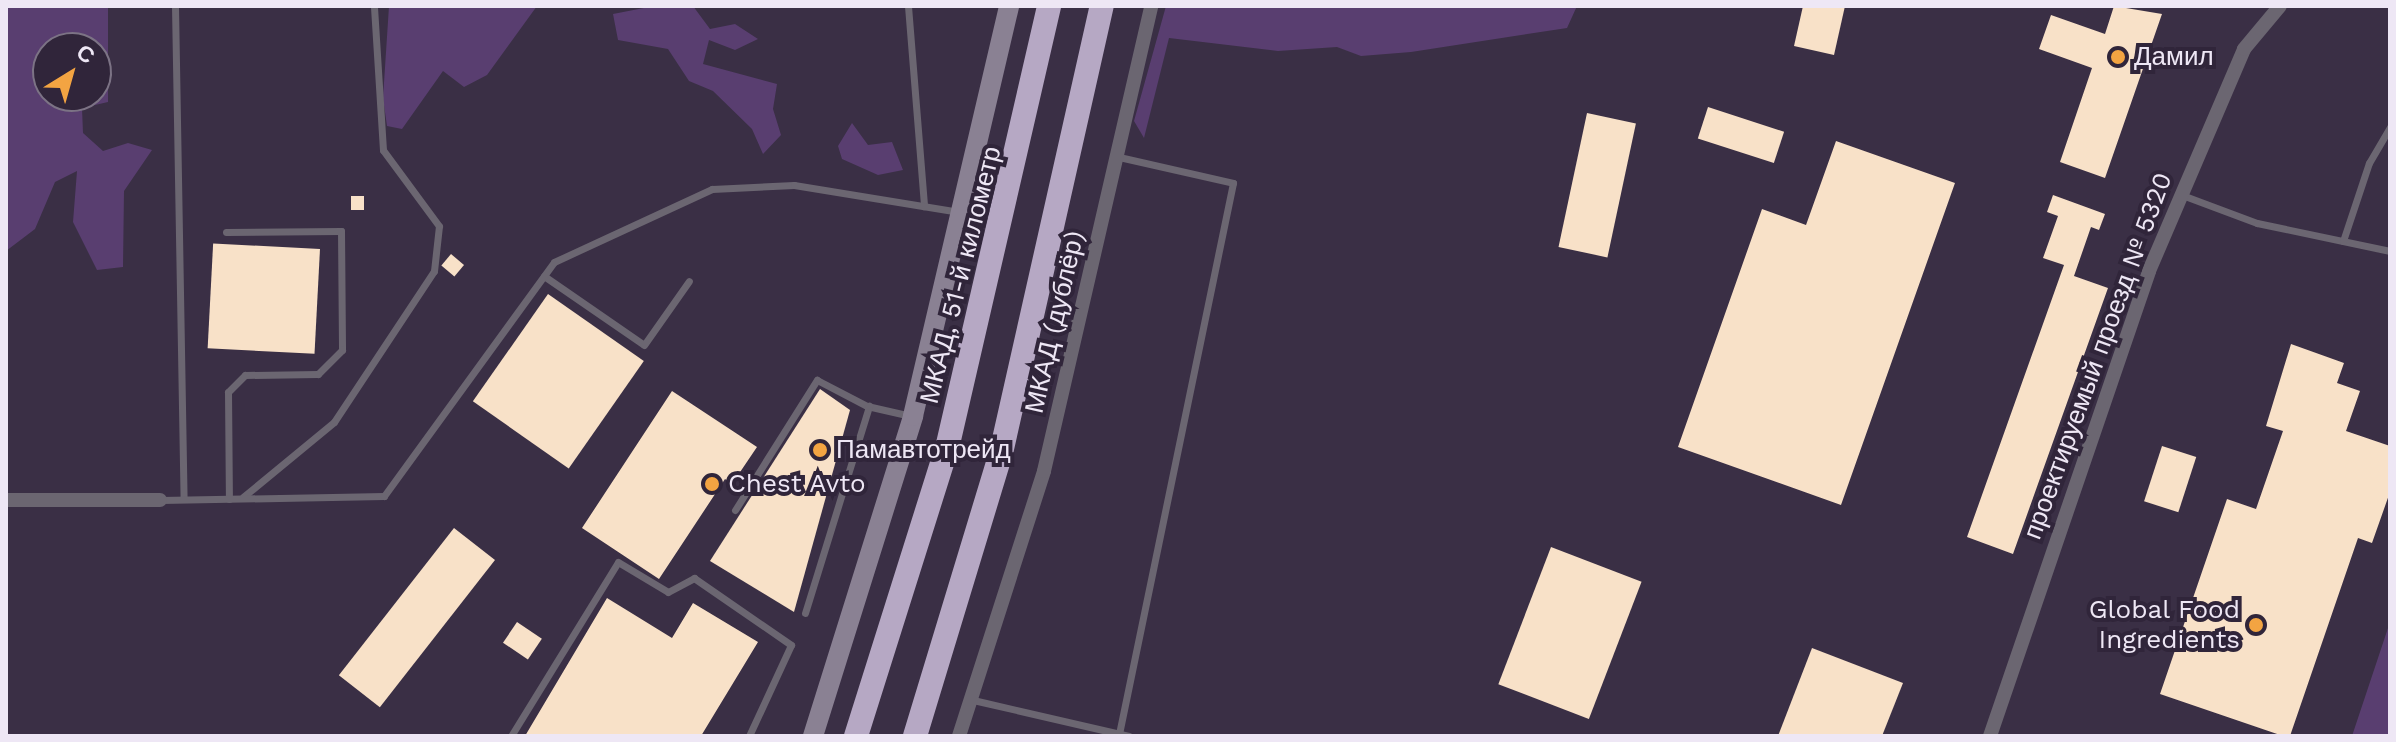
<!DOCTYPE html>
<html>
<head>
<meta charset="utf-8">
<style>
	body { margin:0 }
	#map { position:relative; width:2396px; height:742px; overflow:hidden; background:#3a2f45; font-family:"Work Sans",sans-serif }
	div>[style] { position:absolute }
	[style*='--x'] { left:calc(var(--x)*1px); top:calc(var(--y)*1px); width:calc(var(--w)*1px); rotate:calc(var(--a)*1deg) }
	.green>* { inset:0; background:#593e70 }
	.building>* { inset:0; background:#f8e1c8; transform-origin:0 0 }
	.lane>* { height:7px; margin:-3.5px; padding:0 3.5px; transform-origin:3.5px; border-radius:3.5px; background:#6b6671 }
	.street>* { height:14px; margin:-7px; padding:0 7px; transform-origin:7px; border-radius:7px; background:#6b6671 }
	.secondary>* { height:20px; margin:-10px; padding:0 10px; transform-origin:10px; border-radius:10px; background:#8a8193 }
	.highway>* { height:24px; margin:-12px; padding:0 12px; transform-origin:12px; border-radius:12px; background:#b6a8c4 }
	.dots>* { width:22px; height:22px; translate:-50% -50%; box-sizing:border-box; border:4px solid #30253a; border-radius:50% }
	span { translate:-50% -50%; white-space:nowrap; text-align:center; line-height:1.15; -webkit-text-stroke:8px #30253a; paint-order:stroke }
	.poi-label { font-size:26px; color:#eee7f5 }
	.left { translate:0 -50%; text-align:left }
	.right { translate:-100% -50%; text-align:right }
	.street-label { font-size:26px; color:#eee7f5 }
	.frame { position:absolute; inset:0; border:8px solid #eee7f5; pointer-events:none }
	.north { position:absolute; left:32px; top:32px; width:80px; height:80px; box-sizing:border-box; background:#30253a; border:2px solid #7c7385; border-radius:50%; rotate:37deg; font-size:22px; font-weight:700; line-height:32px; text-align:center; color:#eee7f5 }
	.north::after { content:''; display:block; margin:auto; width:28px; height:36px; background:#f3a442; clip-path:polygon(50% 0,100% 100%,50% 72%,0 100%) }
</style>
</head>
<body>
<div id="map">
	<div class="green">
		<i style="clip-path:polygon(evenodd,6px 6px,108px 6px,108px 102px,82px 108px,83px 133px,103px 151px,128px 143px,152px 150px,124px 191px,123px 267px,97px 270px,73px 222px,77px 171px,55px 182px,35px 229px,6px 251px,6px 6px,48px 48px,96px 48px,96px 96px,48px 96px,48px 48px)"></i>
		<i style="clip-path:polygon(389px 6px,537px 6px,487px 75px,464px 87px,443px 71px,402px 129px,387px 126px,383px 98px)"></i>
		<i style="clip-path:polygon(654px 6px,693px 6px,710px 29px,735px 24px,758px 39px,735px 50px,709px 40px,703px 64px,777px 84px,773px 109px,781px 135px,763px 154px,752px 129px,713px 91px,689px 81px,668px 49px,618px 40px,613px 14px)"></i>
		<i style="clip-path:polygon(1166px 6px,1577px 6px,1567px 28px,1411px 52px,1361px 56px,1337px 47px,1278px 51px,1169px 38px,1144px 138px,1134px 121px)"></i>
		<i style="clip-path:polygon(852px 123px,868px 145px,892px 142px,903px 170px,878px 175px,842px 159px,838px 146px)"></i>
		<i style="clip-path:polygon(2390px 622px,2390px 736px,2352px 736px)"></i>
	</div>
	<div class="building">
		<i style="clip-path:polygon(1803px 6px,1845px 6px,1834px 55px,1794px 46px)"></i>
		<i style="clip-path:polygon(2114px 6px,2162px 14px,2105px 178px,2060px 162px,2092px 68px,2039px 49px,2051px 15px,2105px 34px)"></i>
		<i style="left:1708px;top:107px;width:80px;height:33px;rotate:18deg"></i>
		<i style="left:1587px;top:113px;width:50px;height:137px;rotate:12deg"></i>
		<i style="clip-path:polygon(1836px 141px,1955px 183px,1841px 505px,1678px 447px,1762px 209px,1806px 225px)"></i>
		<i style="clip-path:polygon(2053px 195px,2105px 214px,2099px 230px,2091px 227px,2074px 276px,2108px 288px,2013px 554px,1967px 537px,2064px 265px,2043px 258px,2058px 216px,2047px 212px)"></i>
		<i style="left:351px;top:196px;width:13px;height:14px"></i>
		<i style="left:320px;top:249px;width:105px;height:107px;rotate:93deg"></i>
		<i style="left:451px;top:254px;width:17px;height:15px;rotate:40deg"></i>
		<i style="left:548px;top:294px;width:117px;height:131px;rotate:35deg"></i>
		<i style="clip-path:polygon(2291px 344px,2344px 363px,2337px 383px,2360px 391px,2346px 431px,2390px 446px,2390px 492px,2372px 543px,2358px 538px,2290px 736px,2283px 736px,2160px 694px,2227px 499px,2256px 509px,2283px 431px,2266px 426px)"></i>
		<i style="clip-path:polygon(820px 389px,850px 410px,794px 612px,710px 561px)"></i>
		<i style="clip-path:polygon(672px 391px,757px 447px,732px 484px,725px 479px,659px 579px,582px 528px)"></i>
		<i style="left:2162px;top:446px;width:36px;height:58px;rotate:18deg"></i>
		<i style="left:454px;top:528px;width:52px;height:187px;rotate:38deg"></i>
		<i style="left:1551px;top:547px;width:97px;height:147px;rotate:21deg"></i>
		<i style="clip-path:polygon(607px 598px,672px 638px,693px 603px,758px 642px,701px 736px,525px 736px)"></i>
		<i style="left:517px;top:622px;width:30px;height:25px;rotate:34deg"></i>
		<i style="clip-path:polygon(1812px 648px,1903px 683px,1882px 736px,1778px 736px)"></i>
	</div>
	<div class="lane">
		<i style="--x:175;--y:6;--w:493;--a:89"></i>
		<i style="--x:908;--y:6;--w:201;--a:85.4"></i>
		<i style="--x:1119;--y:157;--w:117;--a:12.8"></i>
		<i style="--x:1233;--y:183;--w:563;--a:101.69"></i>
		<i style="--x:2182;--y:195;--w:80;--a:20.5"></i>
		<i style="--x:2257;--y:223;--w:136;--a:11.9"></i>
		<i style="--x:226;--y:232;--w:115;--a:-0.5"></i>
		<i style="--x:341;--y:231;--w:119;--a:89.5"></i>
		<i style="--x:342;--y:350;--w:34;--a:135"></i>
		<i style="--x:318;--y:374;--w:73;--a:179.2"></i>
		<i style="--x:245;--y:375;--w:24;--a:135"></i>
		<i style="--x:228;--y:392;--w:107;--a:89.5"></i>
		<i style="--x:2343;--y:241;--w:82;--a:-71.6"></i>
		<i style="--x:2369;--y:163;--w:42;--a:-59.7"></i>
		<i style="--x:544;--y:276;--w:121;--a:34.6"></i>
		<i style="--x:644;--y:345;--w:78;--a:-54.9"></i>
		<i style="--x:243;--y:497;--w:118;--a:-39.5"></i>
		<i style="--x:334;--y:422;--w:181;--a:-56.5"></i>
		<i style="--x:434;--y:271;--w:45;--a:-83.7"></i>
		<i style="--x:439;--y:226;--w:94;--a:-126.4"></i>
		<i style="--x:383;--y:150;--w:144;--a:-93.6"></i>
		<i style="--x:161;--y:500;--w:223;--a:-1"></i>
		<i style="--x:384;--y:496;--w:289;--a:-54"></i>
		<i style="--x:554;--y:262;--w:174;--a:-24.8"></i>
		<i style="--x:712;--y:189;--w:82;--a:-2.8"></i>
		<i style="--x:794;--y:185;--w:166;--a:9.3"></i>
		<i style="--x:735;--y:510;--w:154;--a:-57.8"></i>
		<i style="--x:817;--y:380;--w:56;--a:27.5"></i>
		<i style="--x:867;--y:406;--w:45;--a:12.8"></i>
		<i style="--x:805;--y:613;--w:217;--a:-72.8"></i>
		<i style="--x:973;--y:700;--w:160;--a:13"></i>
		<i style="--x:511;--y:736;--w:204;--a:-58.4"></i>
		<i style="--x:618;--y:562;--w:58;--a:31"></i>
		<i style="--x:668;--y:592;--w:30;--a:-28"></i>
		<i style="--x:694;--y:578;--w:118;--a:34.6"></i>
		<i style="--x:791;--y:645;--w:100;--a:114.8"></i>
	</div>
	<div class="street">
		<i style="--x:6;--y:500;--w:154;--a:0"></i>
		<i style="--x:959;--y:736;--w:278;--a:-72.2"></i>
		<i style="--x:1044;--y:471;--w:477;--a:-77"></i>
		<i style="--x:1990;--y:736;--w:491;--a:-71.1"></i>
		<i style="--x:2149;--y:271;--w:241;--a:-66.8"></i>
		<i style="--x:2244;--y:49;--w:56;--a:-50.1"></i>
	</div>
	<div class="secondary">
		<i style="--x:813;--y:736;--w:335;--a:-72.6"></i>
		<i style="--x:913;--y:416;--w:421;--a:-76.8"></i>
	</div>
	<div class="highway">
		<i style="--x:856;--y:736;--w:306;--a:-72.5"></i>
		<i style="--x:948;--y:444;--w:449;--a:-77"></i>
		<i style="--x:915;--y:736;--w:296;--a:-73.1"></i>
		<i style="--x:1001;--y:453;--w:458;--a:-77.3"></i>
	</div>
	<div class="dots">
		<i style="left:2118px;top:57px;background:#f3a442"></i>
		<i style="left:820px;top:450px;background:#f3a442"></i>
		<i style="left:712px;top:484px;background:#f3a442"></i>
		<i style="left:2256px;top:625px;background:#f3a442"></i>
	</div>
	<div class="poi-label">
		<span class="left" style="left:2134px;top:57px">Дамил</span>
		<span class="left" style="left:836px;top:450px">Памавтотрейд</span>
		<span class="left" style="left:728px;top:484px">Chest Avto</span>
		<span class="right" style="left:2240px;top:625px">Global Food<br>Ingredients</span>
	</div>
	<div class="street-label">
		<span style="left:961px;top:275px;rotate:-76deg">МКАД, 51-й километр</span>
		<span style="left:1055px;top:322px;rotate:-77deg">МКАД (дублёр)</span>
		<span style="left:2098px;top:356px;rotate:-70deg">проектируемый проезд № 5320</span>
	</div>
	<div class="frame"></div>
	<div class="north">С</div>
</div>
</body>
</html>
